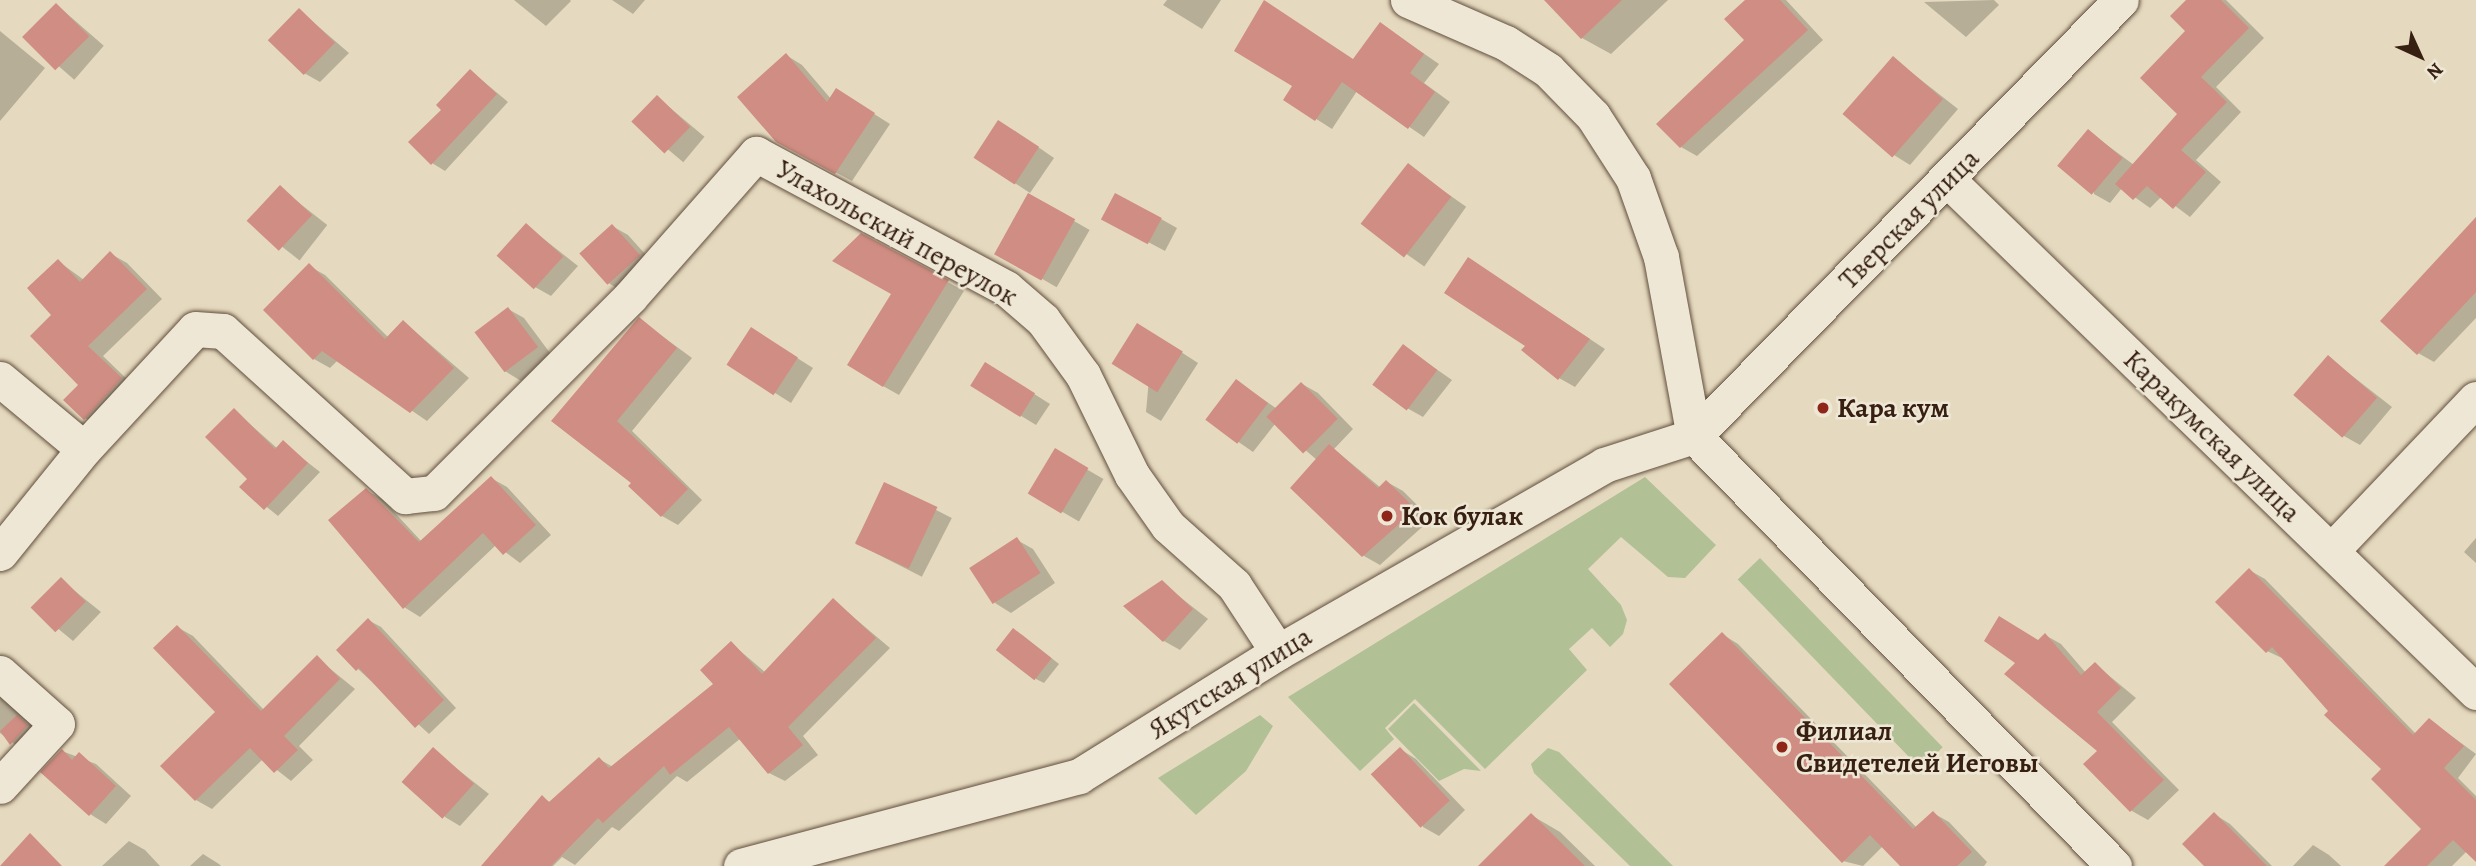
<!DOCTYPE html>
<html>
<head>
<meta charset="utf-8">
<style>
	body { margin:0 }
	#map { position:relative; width:2476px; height:866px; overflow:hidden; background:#e5dabf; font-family:Alegreya,serif }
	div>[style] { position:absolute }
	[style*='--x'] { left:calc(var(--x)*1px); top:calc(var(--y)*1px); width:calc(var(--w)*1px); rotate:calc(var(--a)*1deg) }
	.green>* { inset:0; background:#b1c095; transform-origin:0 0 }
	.shadow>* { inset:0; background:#0003; transform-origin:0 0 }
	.building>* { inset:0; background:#d08d83; transform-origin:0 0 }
	.roads { filter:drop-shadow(0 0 2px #624e3d) drop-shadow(0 0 2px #624e3d) }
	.minor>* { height:35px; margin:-17.5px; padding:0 17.5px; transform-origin:17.5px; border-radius:17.5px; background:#eee7d5 }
	.dots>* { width:19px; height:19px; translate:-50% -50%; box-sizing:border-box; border:4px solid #eee7d5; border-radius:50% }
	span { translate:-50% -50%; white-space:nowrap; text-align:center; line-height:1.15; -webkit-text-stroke:5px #eee7d5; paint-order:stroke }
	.street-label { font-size:28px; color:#372012 }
	.poi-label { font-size:28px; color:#372012; font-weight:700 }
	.left { translate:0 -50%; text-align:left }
	.north { position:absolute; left:2385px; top:21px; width:70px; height:70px; -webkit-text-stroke:5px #eee7d5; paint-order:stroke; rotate:135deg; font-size:19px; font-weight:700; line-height:28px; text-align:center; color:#372012 }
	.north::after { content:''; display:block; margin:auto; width:24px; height:32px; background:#372012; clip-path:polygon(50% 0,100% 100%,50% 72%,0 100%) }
</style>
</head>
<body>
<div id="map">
	<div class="green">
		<i style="clip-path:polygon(1645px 477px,1716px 545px,1685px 578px,1668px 577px,1621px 537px,1588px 569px,1621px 605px,1627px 620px,1623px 634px,1610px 647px,1592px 628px,1569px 649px,1587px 670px,1485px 769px,1415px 699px,1385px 728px,1394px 739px,1360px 771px,1288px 697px)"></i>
		<i style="left:1760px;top:558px;width:263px;height:31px;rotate:46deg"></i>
		<i style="clip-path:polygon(1414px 703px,1481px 771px,1464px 769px,1439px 781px,1388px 729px)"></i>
		<i style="clip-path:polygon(1260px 715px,1273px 726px,1246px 771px,1196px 815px,1158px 778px)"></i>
		<i style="clip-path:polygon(1548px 748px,1559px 752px,1673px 866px,1630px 866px,1534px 773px,1531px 764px)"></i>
	</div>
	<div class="shadow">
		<i style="clip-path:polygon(514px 0,570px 0,571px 1px,546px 26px)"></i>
		<i style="clip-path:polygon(612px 0,645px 0,633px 14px)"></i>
		<i style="clip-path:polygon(1167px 0,1221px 0,1202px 29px,1163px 5px)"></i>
		<i style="clip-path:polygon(1547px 0,1668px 0,1611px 54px,1582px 38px)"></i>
		<i style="clip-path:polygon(1748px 0,1786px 0,1823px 40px,1697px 156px,1681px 147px,1746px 40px)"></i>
		<i style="clip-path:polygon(1994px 0,1999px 5px,1966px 37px,1924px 2px)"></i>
		<i style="clip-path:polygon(2188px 0,2226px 0,2264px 38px,2216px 87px,2241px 112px,2196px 160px,2221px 182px,2190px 217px,2162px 196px,2150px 208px,2122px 188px,2110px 203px,2094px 194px,2088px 131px,2134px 165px,2179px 113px)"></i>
		<i style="left:57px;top:5px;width:62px;height:45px;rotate:41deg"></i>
		<i style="clip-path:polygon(299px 10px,349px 53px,320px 82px,304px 73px)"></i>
		<i style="clip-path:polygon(1381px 24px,1439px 64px,1424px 83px,1450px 102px,1424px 137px,1357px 91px,1332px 129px,1285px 99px,1354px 61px)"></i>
		<i style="clip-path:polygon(0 31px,45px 68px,0 121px)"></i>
		<i style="clip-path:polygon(786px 55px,802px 65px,831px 99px,852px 100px,890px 124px,852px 181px,794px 150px)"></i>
		<i style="clip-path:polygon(1893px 58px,1958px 109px,1910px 165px,1894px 155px)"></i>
		<i style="clip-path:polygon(471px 71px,508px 102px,445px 171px,432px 163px,444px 110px)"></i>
		<i style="left:657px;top:97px;width:62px;height:33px;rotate:40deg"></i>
		<i style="clip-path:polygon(1015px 131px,1054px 158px,1030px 193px,975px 157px)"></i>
		<i style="left:1408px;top:166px;width:71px;height:73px;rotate:35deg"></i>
		<i style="left:280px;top:188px;width:60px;height:45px;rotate:38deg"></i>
		<i style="left:1029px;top:195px;width:70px;height:66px;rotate:30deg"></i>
		<i style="clip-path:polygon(1161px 219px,1177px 228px,1165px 251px,1120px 227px)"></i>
		<i style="clip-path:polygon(2476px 224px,2476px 318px,2434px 362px,2418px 353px)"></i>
		<i style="clip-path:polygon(526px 225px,578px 266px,551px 296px,535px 287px)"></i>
		<i style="clip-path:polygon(612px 226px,628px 235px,655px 265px,626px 293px,610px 284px,582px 254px)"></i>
		<i style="clip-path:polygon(862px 235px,964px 291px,899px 395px,883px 386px,893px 294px)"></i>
		<i style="clip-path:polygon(111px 254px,127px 263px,162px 299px,103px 356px,137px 389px,101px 427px,85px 418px,58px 261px,84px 280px)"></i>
		<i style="clip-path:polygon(1469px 259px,1605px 349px,1575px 387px,1559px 378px,1527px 345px)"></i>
		<i style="clip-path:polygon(309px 266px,325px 275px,389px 338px,404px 322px,469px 378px,427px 421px,338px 360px,330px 368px,314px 359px)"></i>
		<i style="clip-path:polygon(508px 309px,524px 318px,553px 357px,521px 381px,505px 371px)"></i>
		<i style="clip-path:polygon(639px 319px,692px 358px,632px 431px,702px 500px,678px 525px,662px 516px,634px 483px,553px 420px)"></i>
		<i style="clip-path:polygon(1153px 334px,1198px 363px,1161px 421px,1146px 412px)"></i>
		<i style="clip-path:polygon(767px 339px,813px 368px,791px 403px,729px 364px)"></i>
		<i style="clip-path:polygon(1403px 346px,1452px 380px,1423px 417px,1407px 408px)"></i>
		<i style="clip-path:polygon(2328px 357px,2392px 407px,2360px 445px,2344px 436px)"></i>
		<i style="clip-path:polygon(1001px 373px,1050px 404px,1036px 425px,972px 386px)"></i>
		<i style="clip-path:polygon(1237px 381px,1277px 409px,1302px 384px,1318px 393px,1353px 429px,1334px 449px,1381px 488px,1387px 482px,1403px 491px,1431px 519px,1380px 565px,1364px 556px,1292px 488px,1317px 460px,1275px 424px,1253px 452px,1207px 420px)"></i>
		<i style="clip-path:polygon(234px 410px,278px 449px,283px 443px,320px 472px,278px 516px,242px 487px,250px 479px)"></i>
		<i style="left:1055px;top:451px;width:56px;height:49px;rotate:30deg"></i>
		<i style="clip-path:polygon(491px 478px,507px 487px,551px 535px,520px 563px,496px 545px,420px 617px,404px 607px,366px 490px,382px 499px,422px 542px)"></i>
		<i style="left:885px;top:484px;width:75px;height:66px;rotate:27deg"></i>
		<i style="clip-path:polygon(2476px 538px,2476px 563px,2464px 552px)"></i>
		<i style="clip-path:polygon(1017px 540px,1033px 549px,1055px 583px,1011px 613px,995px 603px)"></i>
		<i style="clip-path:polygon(2249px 570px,2265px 579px,2416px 734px,2430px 720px,2476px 754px,2458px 778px,2476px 796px,2476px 860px,2467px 851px,2452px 866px,2389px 866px,2424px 829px,2384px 769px,2284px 659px,2267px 651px)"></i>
		<i style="clip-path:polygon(61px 580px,101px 612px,73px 641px,33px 608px)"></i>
		<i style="clip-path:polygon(1162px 583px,1208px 619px,1180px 650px,1164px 641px)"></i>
		<i style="clip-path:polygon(833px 600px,890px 648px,803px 736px,818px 755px,785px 781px,769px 773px,741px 738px,687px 782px,677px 776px,619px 831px,612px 827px,575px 865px,562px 857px,553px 866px,482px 866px,543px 798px,551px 803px,599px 759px,613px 767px,716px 684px,731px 643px,766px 673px)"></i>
		<i style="clip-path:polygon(368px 620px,381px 627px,456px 708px,429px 734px,358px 669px)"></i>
		<i style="clip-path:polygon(177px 627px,193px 636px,264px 710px,317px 658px,355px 689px,299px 746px,313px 760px,291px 781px,263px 759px,212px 809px,196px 800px,218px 712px)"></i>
		<i style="clip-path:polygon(1021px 634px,1059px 664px,1044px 683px,1036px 679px)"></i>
		<i style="clip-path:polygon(1722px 634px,1738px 644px,1917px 828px,1933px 813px,1949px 822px,1987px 862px,1984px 866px,1902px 866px,1883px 846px,1863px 866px,1843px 861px)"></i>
		<i style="clip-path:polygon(2045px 635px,2061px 644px,2086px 673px,2095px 664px,2136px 698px,2112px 722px,2179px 790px,2148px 820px,2132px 811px,2086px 764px,2099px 751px,2038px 642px)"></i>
		<i style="clip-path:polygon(0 694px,40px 734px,24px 751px,0 733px)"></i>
		<i style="clip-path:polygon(1400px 749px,1416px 759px,1465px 810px,1439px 836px,1423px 827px)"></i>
		<i style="clip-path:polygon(433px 750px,489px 794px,460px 826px,445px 817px)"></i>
		<i style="clip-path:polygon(62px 751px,96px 764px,131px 796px,106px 824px,90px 814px)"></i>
		<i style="clip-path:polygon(2214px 814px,2230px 824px,2272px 866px,2207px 866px)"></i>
		<i style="clip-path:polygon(1531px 815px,1560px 832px,1595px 866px,1481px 866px)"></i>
		<i style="clip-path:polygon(129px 841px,145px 850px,160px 866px,102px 866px)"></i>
		<i style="clip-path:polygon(2313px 845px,2329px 855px,2341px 866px,2293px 866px)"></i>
		<i style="clip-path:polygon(203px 854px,219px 864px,221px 866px,190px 866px)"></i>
	</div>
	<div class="building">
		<i style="clip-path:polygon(1264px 0,1353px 59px,1380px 22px,1424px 54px,1410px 73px,1435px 92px,1408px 129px,1342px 82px,1315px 121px,1283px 100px,1292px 86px,1234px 51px)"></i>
		<i style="clip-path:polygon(1544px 0,1622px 0,1581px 39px)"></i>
		<i style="clip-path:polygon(1745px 0,1780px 0,1808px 30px,1680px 148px,1656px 124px,1744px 40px,1724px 19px)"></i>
		<i style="clip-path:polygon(2186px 0,2221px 0,2249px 28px,2201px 77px,2227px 102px,2181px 150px,2206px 172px,2173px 209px,2147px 186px,2133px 200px,2115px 184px,2177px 114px,2140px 78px,2185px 31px,2170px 16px)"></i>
		<i style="left:56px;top:3px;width:47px;height:48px;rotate:45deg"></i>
		<i style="left:299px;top:8px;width:50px;height:45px;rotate:44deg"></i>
		<i style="clip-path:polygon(786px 53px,827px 102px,836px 88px,875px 113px,835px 174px,776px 142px,737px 97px)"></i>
		<i style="left:1893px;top:56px;width:66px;height:77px;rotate:41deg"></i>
		<i style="clip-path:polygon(470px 69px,497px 94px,431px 165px,408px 142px,441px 110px,436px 105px)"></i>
		<i style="left:657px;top:95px;width:46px;height:37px;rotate:44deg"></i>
		<i style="left:998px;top:120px;width:49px;height:45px;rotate:33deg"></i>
		<i style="left:2088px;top:129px;width:45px;height:48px;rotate:40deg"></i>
		<i style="left:1408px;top:163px;width:55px;height:77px;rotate:38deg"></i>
		<i style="left:280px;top:185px;width:44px;height:49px;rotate:43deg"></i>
		<i style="left:1028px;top:193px;width:54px;height:70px;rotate:29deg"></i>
		<i style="left:1115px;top:193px;width:53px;height:30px;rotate:28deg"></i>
		<i style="clip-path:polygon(2476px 217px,2476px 292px,2417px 355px,2380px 321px)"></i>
		<i style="left:526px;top:223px;width:50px;height:44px;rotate:42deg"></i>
		<i style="left:612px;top:224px;width:42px;height:44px;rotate:48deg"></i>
		<i style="clip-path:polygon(861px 233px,949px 280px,883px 387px,847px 365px,891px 294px,832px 261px)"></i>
		<i style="clip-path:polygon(110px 251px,147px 289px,88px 346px,122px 378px,84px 420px,63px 400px,78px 385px,30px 336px,51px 315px,27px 288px,58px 259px,80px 282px)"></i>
		<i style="clip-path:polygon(1468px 257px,1590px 339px,1558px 380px,1521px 350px,1525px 346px,1444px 293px)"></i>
		<i style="clip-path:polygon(309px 263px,385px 339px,403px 320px,454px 368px,410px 413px,322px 351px,313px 360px,263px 310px)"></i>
		<i style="left:508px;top:307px;width:50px;height:42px;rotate:53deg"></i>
		<i style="clip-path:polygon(639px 317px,677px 348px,617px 421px,688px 489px,661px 517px,628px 486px,631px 483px,551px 421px)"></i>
		<i style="left:1137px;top:323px;width:54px;height:48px;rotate:32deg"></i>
		<i style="left:751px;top:327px;width:56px;height:45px;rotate:33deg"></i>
		<i style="left:1403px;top:344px;width:43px;height:51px;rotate:37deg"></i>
		<i style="left:2328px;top:355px;width:65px;height:53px;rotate:41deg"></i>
		<i style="left:985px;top:362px;width:59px;height:28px;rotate:32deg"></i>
		<i style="left:1236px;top:379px;width:40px;height:51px;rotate:37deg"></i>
		<i style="left:1301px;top:382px;width:52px;height:49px;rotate:45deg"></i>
		<i style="clip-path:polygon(234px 408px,275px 449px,283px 440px,308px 463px,264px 510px,239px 487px,247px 479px,205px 437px)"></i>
		<i style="clip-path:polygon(1329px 444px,1378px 488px,1386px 480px,1416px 509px,1362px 557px,1290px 488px)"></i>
		<i style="left:1055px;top:448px;width:39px;height:53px;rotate:31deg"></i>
		<i style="clip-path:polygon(491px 476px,536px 525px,503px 555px,483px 533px,403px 609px,328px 520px,366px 488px,419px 542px)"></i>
		<i style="left:884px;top:482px;width:59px;height:68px;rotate:25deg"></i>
		<i style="left:1017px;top:537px;width:43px;height:57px;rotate:57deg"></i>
		<i style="clip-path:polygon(2249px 568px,2413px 735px,2429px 718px,2464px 746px,2444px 768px,2476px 800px,2476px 862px,2453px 840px,2427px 866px,2384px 866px,2421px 829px,2371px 779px,2381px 769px,2324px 715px,2328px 711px,2272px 647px,2266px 653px,2215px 602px)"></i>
		<i style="left:61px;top:577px;width:35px;height:43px;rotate:45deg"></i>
		<i style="clip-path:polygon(1162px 580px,1193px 609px,1163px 642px,1123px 606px)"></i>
		<i style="clip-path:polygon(833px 598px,876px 638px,788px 727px,803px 745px,768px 774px,729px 727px,670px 775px,664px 766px,603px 823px,598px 818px,551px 866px,481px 866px,542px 795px,549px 802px,599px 757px,609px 768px,713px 684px,700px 670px,731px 641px,762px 674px)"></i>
		<i style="clip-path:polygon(1999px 616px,2038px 640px,2045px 633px,2081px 675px,2095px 662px,2121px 688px,2097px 712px,2164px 780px,2130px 812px,2083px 764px,2097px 751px,2004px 674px,2015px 663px,1984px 641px)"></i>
		<i style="clip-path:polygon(368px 618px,444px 700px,415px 728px,359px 668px,356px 671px,336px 650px)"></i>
		<i style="clip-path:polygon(177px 625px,261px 711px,317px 655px,340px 679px,284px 736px,298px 750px,274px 773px,250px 748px,195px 801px,160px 766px,215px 712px,153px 648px)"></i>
		<i style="left:1013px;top:628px;width:49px;height:28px;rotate:38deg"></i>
		<i style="clip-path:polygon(1722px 632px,1913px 829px,1933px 811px,1972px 852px,1957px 866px,1900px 866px,1870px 835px,1842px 863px,1669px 684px)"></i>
		<i style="clip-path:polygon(17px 715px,28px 725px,10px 745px,0 731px)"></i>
		<i style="left:433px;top:747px;width:55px;height:47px;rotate:42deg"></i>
		<i style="left:1400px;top:747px;width:73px;height:40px;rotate:47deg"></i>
		<i style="clip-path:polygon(62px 749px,72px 760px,79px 752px,116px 786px,89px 816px,40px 772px)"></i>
		<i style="clip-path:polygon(2214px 812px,2267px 866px,2204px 866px,2182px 844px)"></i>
		<i style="clip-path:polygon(1531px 813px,1585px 866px,1478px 866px)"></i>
		<i style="clip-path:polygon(30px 833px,62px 866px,0 866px)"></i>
	</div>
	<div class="roads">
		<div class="minor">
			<i style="--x:1408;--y:0;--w:107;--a:23.7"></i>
			<i style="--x:1506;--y:43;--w:50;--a:32.7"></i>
			<i style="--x:1548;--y:70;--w:64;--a:45.6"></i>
			<i style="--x:1593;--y:116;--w:74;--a:57.2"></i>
			<i style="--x:1633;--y:178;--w:84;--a:70.5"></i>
			<i style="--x:1661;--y:257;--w:182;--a:79.6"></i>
			<i style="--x:1949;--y:181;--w:734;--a:44.12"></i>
			<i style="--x:0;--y:379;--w:109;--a:39.8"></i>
			<i style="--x:1694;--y:436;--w:601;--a:45.67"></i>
			<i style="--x:2331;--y:551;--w:210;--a:-46.4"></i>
			<i style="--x:0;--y:553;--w:134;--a:-51.1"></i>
			<i style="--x:84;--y:449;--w:163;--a:-47.2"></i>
			<i style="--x:195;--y:329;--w:28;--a:4"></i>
			<i style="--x:223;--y:331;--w:246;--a:42.2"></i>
			<i style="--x:405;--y:496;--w:29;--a:-6"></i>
			<i style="--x:434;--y:493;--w:277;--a:-45"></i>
			<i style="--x:630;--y:297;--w:191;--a:-48.6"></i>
			<i style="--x:756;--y:154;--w:284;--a:28.2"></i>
			<i style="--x:1006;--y:288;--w:49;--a:40.9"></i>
			<i style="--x:1043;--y:320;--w:68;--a:54"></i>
			<i style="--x:1083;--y:375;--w:111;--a:63.9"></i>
			<i style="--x:1132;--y:475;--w:62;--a:54.8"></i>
			<i style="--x:1168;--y:526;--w:89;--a:41.8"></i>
			<i style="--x:1234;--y:585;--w:80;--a:56.7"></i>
			<i style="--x:0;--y:673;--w:76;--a:41.8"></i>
			<i style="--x:57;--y:724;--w:84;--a:132.6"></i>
			<i style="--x:741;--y:866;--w:350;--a:-14.9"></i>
			<i style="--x:1079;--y:776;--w:234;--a:-31.9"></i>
			<i style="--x:1278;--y:652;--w:376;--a:-29.8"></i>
			<i style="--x:1604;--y:465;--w:95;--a:-17.9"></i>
			<i style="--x:1694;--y:436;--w:610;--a:-45.6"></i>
		</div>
	</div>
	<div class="dots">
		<i style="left:1823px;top:408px;background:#8f2418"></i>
		<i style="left:1387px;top:516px;background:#8f2418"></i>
		<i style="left:1782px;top:747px;background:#8f2418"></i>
	</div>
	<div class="street-label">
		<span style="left:1909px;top:219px;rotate:-45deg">Тверская улица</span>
		<span style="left:897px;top:233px;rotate:29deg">Улахольский переулок</span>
		<span style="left:2212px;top:436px;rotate:44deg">Каракумская улица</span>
		<span style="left:1230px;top:683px;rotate:-32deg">Якутская улица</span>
	</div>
	<div class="poi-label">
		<span class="left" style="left:1837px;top:408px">Кара кум</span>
		<span class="left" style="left:1401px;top:516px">Кок булак</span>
		<span class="left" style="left:1796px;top:747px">Филиал<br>Свидетелей Иеговы</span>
	</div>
	<div class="north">N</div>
</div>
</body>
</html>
